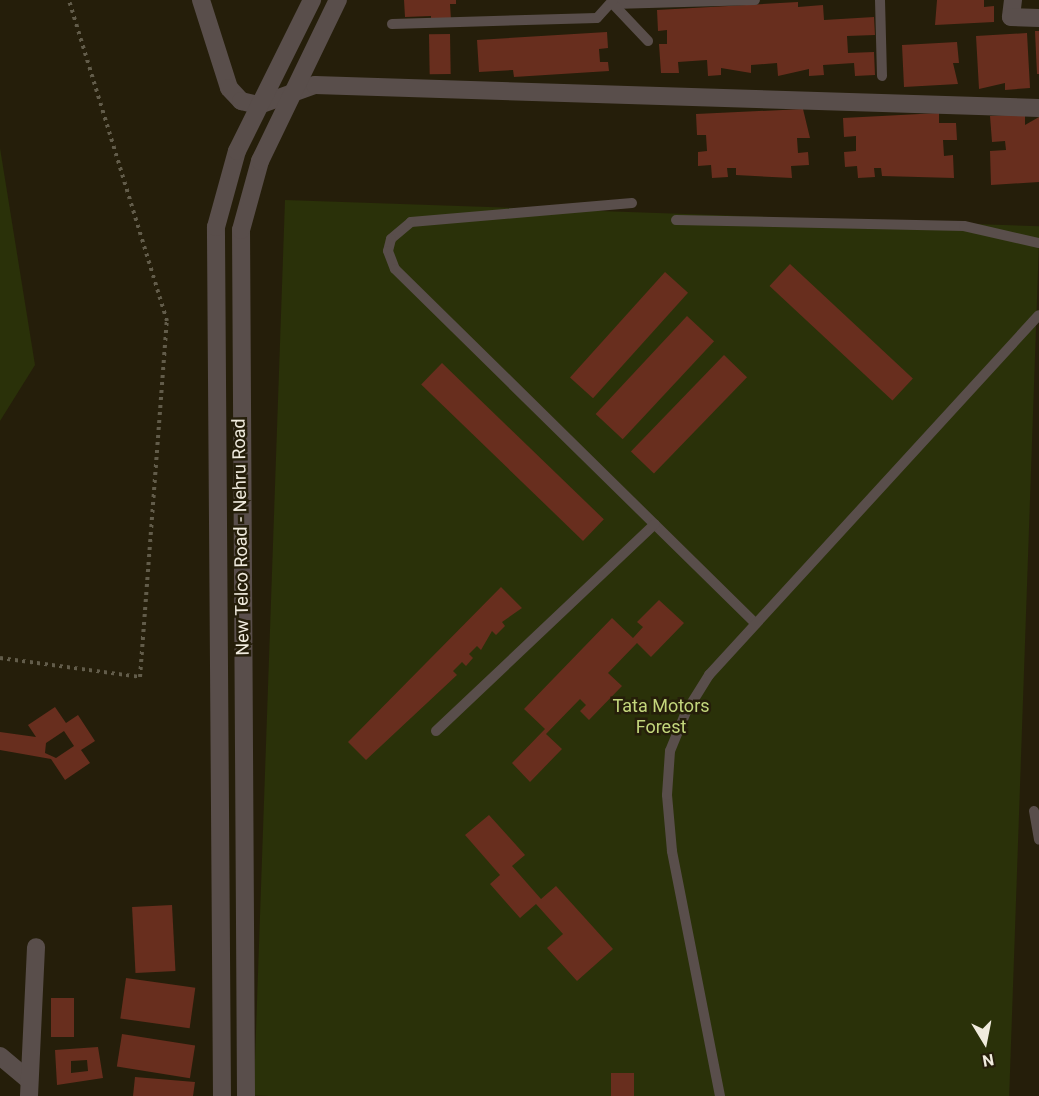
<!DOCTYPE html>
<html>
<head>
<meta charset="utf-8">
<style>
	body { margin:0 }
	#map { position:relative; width:1039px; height:1096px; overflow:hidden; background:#251e0a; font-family:Roboto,sans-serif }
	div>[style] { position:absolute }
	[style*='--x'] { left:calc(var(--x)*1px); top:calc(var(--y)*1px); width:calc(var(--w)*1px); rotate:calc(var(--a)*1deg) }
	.green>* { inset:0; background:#2a3109; transform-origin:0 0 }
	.building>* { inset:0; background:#682e1e; transform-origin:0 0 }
	.path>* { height:4px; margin-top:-2px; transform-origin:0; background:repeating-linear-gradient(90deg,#625c4a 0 3px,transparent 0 7.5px) }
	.service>* { height:10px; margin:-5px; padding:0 5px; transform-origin:5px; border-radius:5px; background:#594e4b }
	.minor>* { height:18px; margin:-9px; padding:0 9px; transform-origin:9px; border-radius:9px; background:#594e4b }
	.tertiary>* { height:18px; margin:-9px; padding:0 9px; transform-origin:9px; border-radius:9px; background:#594e4b }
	span { translate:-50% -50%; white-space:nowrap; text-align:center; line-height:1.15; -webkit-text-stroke:5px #251e0a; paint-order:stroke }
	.street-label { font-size:18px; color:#f0ebde }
	.park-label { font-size:18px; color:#c3d67c }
	.north { position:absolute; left:955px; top:1012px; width:60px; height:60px; -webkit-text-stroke:4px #251e0a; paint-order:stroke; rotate:170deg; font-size:16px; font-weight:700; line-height:24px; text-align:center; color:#f0ebde }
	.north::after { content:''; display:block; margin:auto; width:21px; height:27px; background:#f0ebde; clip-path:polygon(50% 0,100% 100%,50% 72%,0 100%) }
</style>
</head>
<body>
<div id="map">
	<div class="green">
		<i style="clip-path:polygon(0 148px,35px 365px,0 421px)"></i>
		<i style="left:285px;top:200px;width:755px;height:896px;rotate:2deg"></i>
	</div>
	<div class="building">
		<i style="clip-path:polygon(404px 0,456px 0,456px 4px,450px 4px,451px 20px,431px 21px,431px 16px,405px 17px)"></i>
		<i style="clip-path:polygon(937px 0,984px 0,984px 7px,994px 6px,994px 22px,935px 25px)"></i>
		<i style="clip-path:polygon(798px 2px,798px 7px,823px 5px,824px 20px,874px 17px,875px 35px,847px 36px,848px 53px,874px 52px,875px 75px,855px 76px,854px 63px,823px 65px,824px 75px,809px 76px,809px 69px,778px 76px,777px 63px,751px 65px,751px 73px,721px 68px,721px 75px,708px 76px,707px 60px,678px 62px,679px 73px,661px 73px,659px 44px,667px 44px,667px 30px,658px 31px,657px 10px)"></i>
		<i style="clip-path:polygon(1035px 31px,1039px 31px,1039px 74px,1037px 74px)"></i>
		<i style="clip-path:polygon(607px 32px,608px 48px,599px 49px,600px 62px,608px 62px,609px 71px,514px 77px,513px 70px,479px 72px,477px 40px)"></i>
		<i style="clip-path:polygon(1027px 33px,1030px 88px,1005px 90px,1005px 83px,979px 89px,976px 36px)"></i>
		<i style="left:450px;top:34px;width:40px;height:21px;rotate:89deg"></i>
		<i style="clip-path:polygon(957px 42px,959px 63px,953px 63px,958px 84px,904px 87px,902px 45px)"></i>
		<i style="clip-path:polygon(803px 109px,810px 138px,797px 138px,798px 153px,808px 152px,809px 165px,791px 166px,792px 178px,736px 175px,736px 168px,727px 168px,728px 177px,712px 178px,711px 165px,698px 166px,698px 152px,707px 151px,706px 135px,697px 135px,696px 114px)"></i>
		<i style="clip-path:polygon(939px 113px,939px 123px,956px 123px,957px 140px,943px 140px,944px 156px,953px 155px,954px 178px,882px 176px,881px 168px,874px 168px,875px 177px,858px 178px,857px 166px,845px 167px,844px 152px,856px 151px,856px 136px,844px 137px,843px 118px)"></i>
		<i style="clip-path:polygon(1025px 114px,1025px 125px,1039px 117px,1039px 182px,991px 185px,990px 151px,1006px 150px,1005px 141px,992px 142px,990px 116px)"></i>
		<i style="left:790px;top:264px;width:168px;height:30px;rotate:43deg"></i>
		<i style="left:665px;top:272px;width:31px;height:142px;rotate:42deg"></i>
		<i style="left:687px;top:316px;width:37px;height:134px;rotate:43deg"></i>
		<i style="left:724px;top:355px;width:32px;height:134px;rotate:44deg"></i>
		<i style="left:442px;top:363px;width:225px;height:30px;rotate:44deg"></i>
		<i style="clip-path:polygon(501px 587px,522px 608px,502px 622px,505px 626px,496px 635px,492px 631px,481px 650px,477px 646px,469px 654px,473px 658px,466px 666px,462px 662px,453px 671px,457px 675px,366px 760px,348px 742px)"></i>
		<i style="clip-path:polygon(659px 600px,684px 623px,651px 657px,637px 643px,608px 673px,622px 686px,589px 720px,580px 711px,586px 705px,580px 699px,546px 734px,562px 749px,530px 782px,512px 763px,545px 729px,524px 709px,612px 618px,633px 638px,643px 627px,637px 622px)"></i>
		<i style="clip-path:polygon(evenodd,55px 707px,66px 723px,78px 715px,95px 741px,81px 750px,90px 763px,65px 780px,51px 759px,0 750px,0 732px,36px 737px,28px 725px,55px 707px,64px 731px,74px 746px,56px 758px,45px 753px,46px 743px,64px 731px)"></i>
		<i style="clip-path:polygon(489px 815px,525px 855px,512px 866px,541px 899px,556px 886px,613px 949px,577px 981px,547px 948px,563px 934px,536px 904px,520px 918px,490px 884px,500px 875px,465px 835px)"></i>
		<i style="left:172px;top:905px;width:66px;height:40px;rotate:87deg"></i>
		<i style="left:126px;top:978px;width:70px;height:41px;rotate:8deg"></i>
		<i style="left:51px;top:998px;width:23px;height:39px"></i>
		<i style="left:122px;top:1034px;width:74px;height:33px;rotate:9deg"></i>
		<i style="clip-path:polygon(evenodd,98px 1047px,103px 1078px,57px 1085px,55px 1050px,98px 1047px,87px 1060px,88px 1071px,71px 1073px,71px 1061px,87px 1060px)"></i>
		<i style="left:611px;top:1073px;width:23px;height:23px"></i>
		<i style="clip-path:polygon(135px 1077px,195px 1082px,193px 1096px,133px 1096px)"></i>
	</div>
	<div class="path">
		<i style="--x:0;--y:658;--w:141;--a:7.7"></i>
		<i style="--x:140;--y:677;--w:357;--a:-85.7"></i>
		<i style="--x:167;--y:321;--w:336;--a:-107"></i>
	</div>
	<div class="service">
		<i style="--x:880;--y:0;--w:76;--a:88.5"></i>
		<i style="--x:613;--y:4;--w:142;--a:-1.6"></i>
		<i style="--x:613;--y:4;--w:51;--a:46.6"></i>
		<i style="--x:392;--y:24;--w:205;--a:-1.7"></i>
		<i style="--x:597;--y:18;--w:24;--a:-48"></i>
		<i style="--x:632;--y:203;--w:222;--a:175.1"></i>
		<i style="--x:411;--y:222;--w:26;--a:140"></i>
		<i style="--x:391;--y:239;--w:12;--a:104"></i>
		<i style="--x:388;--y:251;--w:19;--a:69"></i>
		<i style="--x:395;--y:269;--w:506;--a:44.52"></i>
		<i style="--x:676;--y:220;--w:288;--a:1.2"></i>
		<i style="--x:964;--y:226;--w:77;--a:12.8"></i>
		<i style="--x:436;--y:731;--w:301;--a:-43.4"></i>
		<i style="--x:1034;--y:811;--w:29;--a:80"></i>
		<i style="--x:720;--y:1096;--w:250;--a:-101.1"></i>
		<i style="--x:672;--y:851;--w:56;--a:-95.1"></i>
		<i style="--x:667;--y:795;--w:44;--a:-86.1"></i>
		<i style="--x:670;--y:751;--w:42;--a:-67.7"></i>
		<i style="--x:686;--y:712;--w:44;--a:-58.1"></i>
		<i style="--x:709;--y:675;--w:488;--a:-47.5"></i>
	</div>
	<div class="minor">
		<i style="--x:201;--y:0;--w:92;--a:72.3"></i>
		<i style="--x:229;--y:88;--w:18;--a:47"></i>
		<i style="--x:241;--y:101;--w:18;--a:13"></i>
		<i style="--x:259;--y:105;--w:59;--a:-19.7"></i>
		<i style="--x:315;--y:85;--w:724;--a:1.82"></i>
		<i style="--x:1013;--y:0;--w:17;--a:97"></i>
		<i style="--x:1011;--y:17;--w:28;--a:2"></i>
		<i style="--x:0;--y:1056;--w:38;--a:40"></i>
		<i style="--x:29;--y:1096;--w:149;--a:-87.3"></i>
	</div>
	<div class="tertiary">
		<i style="--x:222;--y:1096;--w:869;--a:-90.4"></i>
		<i style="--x:216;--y:227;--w:79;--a:-74.6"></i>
		<i style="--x:237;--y:151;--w:169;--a:-63.6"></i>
		<i style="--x:246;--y:1096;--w:866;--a:-90.33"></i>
		<i style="--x:241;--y:230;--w:72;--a:-74.6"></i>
		<i style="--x:260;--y:161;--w:179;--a:-64.2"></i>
	</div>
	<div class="street-label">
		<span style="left:241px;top:537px;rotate:-91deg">New Telco Road - Nehru Road</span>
	</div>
	<div class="park-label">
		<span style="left:661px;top:717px">Tata Motors<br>Forest</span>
	</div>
	<div class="north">N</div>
</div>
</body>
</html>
